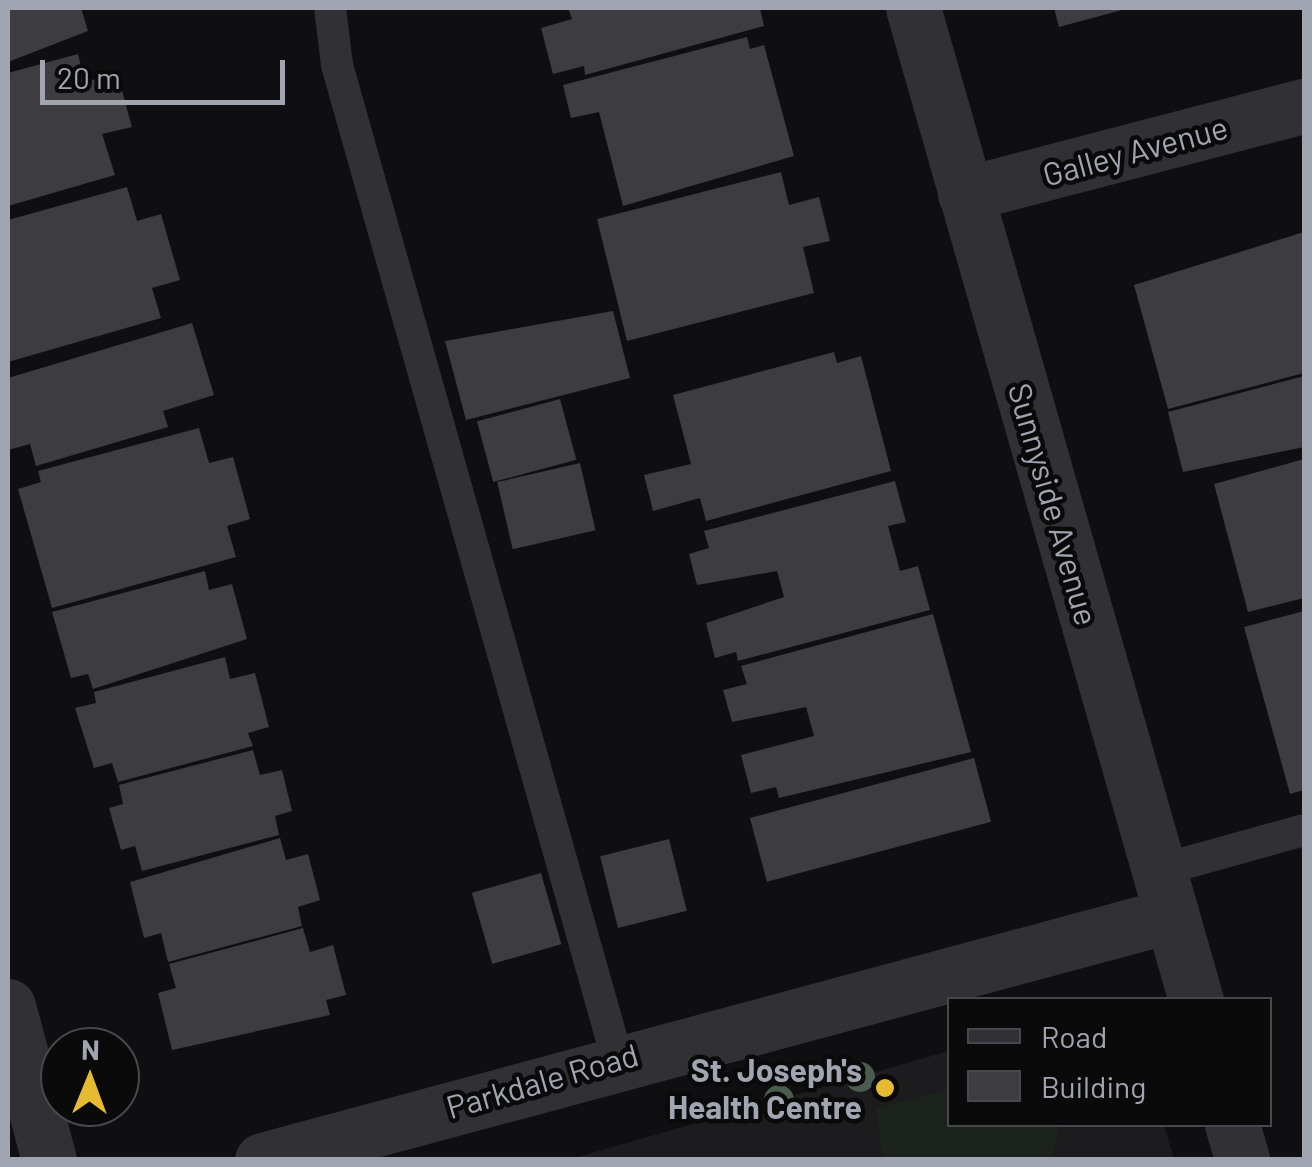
<!DOCTYPE html>
<html>
<head>
<meta charset="utf-8">
<style>
	body { margin:0 }
	#map { position:relative; width:1312px; height:1167px; overflow:hidden; background:#0f0f11; font-family:Barlow,sans-serif }
	div>[style] { position:absolute }
	[style*='--x'] { left:calc(var(--x)*1px); top:calc(var(--y)*1px); width:calc(var(--w)*1px); rotate:calc(var(--a)*1deg) }
	.built>* { inset:0; background:#1c1b1d }
	.green>* { inset:0; background:#1c231d }
	.building>* { inset:0; background:#3c3c41; transform-origin:0 0 }
	.service>* { height:32px; margin:-16px; padding:0 16px; transform-origin:16px; border-radius:16px; background:#313135 }
	.minor>* { height:55px; margin:-27.5px; padding:0 27.5px; transform-origin:27.5px; border-radius:27.5px; background:#313135 }
	.trees>* { width:30px; height:30px; margin:-15px; border-radius:50%; background:#495c4d }
	.dots>* { width:28px; height:28px; translate:-50% -50%; box-sizing:border-box; border:5px solid #0a0a0b; border-radius:50% }
	span { translate:-50% -50%; white-space:nowrap; text-align:center; line-height:1.15; -webkit-text-stroke:9px #0a0a0b; paint-order:stroke }
	.street-label { font-size:32px; color:#a1a4b1 }
	.poi-label { font-size:32px; color:#a1a4b1; font-weight:700 }
	.right { translate:-100% -50%; text-align:right }
	.frame { position:absolute; inset:0; border:10px solid #a1a4b1; pointer-events:none }
	.legend { position:absolute; left:947px; top:997px; width:325px; height:130px; box-sizing:border-box; background:#0a0a0b; border:2px solid #46484d; margin:0; padding:12px 18px; list-style:none; font-size:30px; color:#a1a4b1 }
	.legend li { display:flex; align-items:center; gap:20px; height:50px }
	.legend b { width:50px; border:2px solid #46484d }
	.north { position:absolute; left:40px; top:1027px; width:100px; height:100px; box-sizing:border-box; background:#0a0a0b; border:2px solid #46484d; border-radius:50%; rotate:1deg; font-size:28px; font-weight:700; line-height:40px; text-align:center; color:#a1a4b1 }
	.north::after { content:''; display:block; margin:auto; width:35px; height:45px; background:#e7bb31; clip-path:polygon(50% 0,100% 100%,50% 72%,0 100%) }
	.scale { position:absolute; left:40px; top:60px; width:245px; height:45px; box-sizing:border-box; border:5px solid #a1a4b1; border-top:0; padding-left:12px; font-size:30px; line-height:35px; white-space:nowrap; color:#a1a4b1; -webkit-text-stroke:8px #0a0a0b; paint-order:stroke }
</style>
</head>
<body>
<div id="map">
	<div class="built">
		<i style="clip-path:polygon(949px 1051px,949px 1124px,1164px 1125px,1174px 1159px,567px 1160px)"></i>
	</div>
	<div class="green">
		<i style="clip-path:polygon(949px 1089px,949px 1124px,1059px 1125px,1052px 1159px,883px 1159px,876px 1109px)"></i>
	</div>
	<div class="building">
		<i style="clip-path:polygon(8px 8px,81px 8px,88px 31px,8px 62px)"></i>
		<i style="clip-path:polygon(568px 8px,760px 8px,764px 26px,585px 75px,584px 66px,553px 74px,541px 28px,572px 19px)"></i>
		<i style="clip-path:polygon(1054px 8px,1126px 8px,1126px 9px,1059px 27px)"></i>
		<i style="clip-path:polygon(747px 37px,750px 49px,764px 45px,794px 156px,623px 206px,599px 112px,571px 118px,563px 85px)"></i>
		<i style="clip-path:polygon(78px 54px,85px 82px,117px 73px,132px 127px,102px 134px,115px 175px,8px 206px,8px 73px)"></i>
		<i style="clip-path:polygon(781px 172px,789px 205px,819px 197px,830px 241px,803px 247px,814px 293px,627px 341px,597px 219px)"></i>
		<i style="clip-path:polygon(127px 187px,137px 221px,161px 214px,180px 280px,152px 288px,161px 318px,8px 362px,8px 220px)"></i>
		<i style="clip-path:polygon(1304px 232px,1304px 373px,1168px 409px,1134px 285px)"></i>
		<i style="clip-path:polygon(613px 311px,630px 378px,466px 420px,445px 341px)"></i>
		<i style="clip-path:polygon(192px 323px,214px 395px,163px 411px,168px 427px,36px 466px,30px 444px,8px 450px,8px 378px)"></i>
		<i style="clip-path:polygon(834px 352px,837px 363px,861px 356px,891px 471px,706px 521px,700px 498px,653px 511px,644px 475px,691px 464px,673px 395px)"></i>
		<i style="clip-path:polygon(1304px 376px,1304px 447px,1183px 472px,1168px 412px)"></i>
		<i style="left:560px;top:399px;width:63px;height:86px;rotate:75deg"></i>
		<i style="clip-path:polygon(199px 428px,209px 463px,233px 457px,250px 519px,227px 526px,236px 557px,52px 608px,18px 489px,41px 482px,38px 471px)"></i>
		<i style="clip-path:polygon(1304px 459px,1304px 598px,1248px 612px,1214px 484px)"></i>
		<i style="left:580px;top:463px;width:69px;height:85px;rotate:77deg"></i>
		<i style="clip-path:polygon(895px 481px,906px 522px,888px 526px,900px 571px,918px 566px,930px 610px,738px 661px,736px 652px,715px 658px,706px 623px,784px 597px,777px 571px,697px 585px,689px 554px,709px 548px,704px 531px)"></i>
		<i style="clip-path:polygon(205px 571px,209px 590px,232px 584px,247px 639px,93px 689px,88px 674px,71px 678px,52px 612px)"></i>
		<i style="clip-path:polygon(1304px 611px,1304px 790px,1290px 794px,1244px 627px)"></i>
		<i style="clip-path:polygon(933px 614px,971px 752px,779px 798px,776px 787px,751px 793px,741px 755px,814px 736px,806px 707px,732px 722px,723px 690px,747px 684px,741px 666px)"></i>
		<i style="clip-path:polygon(225px 657px,230px 679px,255px 673px,269px 727px,248px 733px,253px 746px,118px 782px,112px 763px,94px 768px,75px 708px,96px 703px,94px 692px)"></i>
		<i style="clip-path:polygon(253px 750px,260px 775px,282px 770px,292px 811px,275px 816px,279px 835px,142px 871px,135px 846px,121px 850px,109px 808px,123px 804px,119px 785px)"></i>
		<i style="left:974px;top:758px;width:66px;height:232px;rotate:75deg"></i>
		<i style="clip-path:polygon(280px 838px,286px 860px,308px 854px,320px 900px,298px 907px,302px 926px,168px 962px,161px 933px,144px 938px,130px 882px)"></i>
		<i style="left:669px;top:839px;width:74px;height:71px;rotate:76deg"></i>
		<i style="left:541px;top:873px;width:74px;height:72px;rotate:74deg"></i>
		<i style="clip-path:polygon(303px 928px,310px 952px,333px 945px,346px 995px,326px 1000px,330px 1015px,172px 1050px,158px 993px,176px 988px,169px 964px)"></i>
	</div>
	<div class="service">
		<i style="--x:330;--y:8;--w:57;--a:83"></i>
		<i style="--x:337;--y:65;--w:1032;--a:74.25"></i>
		<i style="--x:1160;--y:870;--w:149;--a:-15.5"></i>
	</div>
	<div class="minor">
		<i style="--x:913;--y:8;--w:1032;--a:74.08"></i>
		<i style="--x:965;--y:194;--w:350;--a:-14.6"></i>
		<i style="--x:8;--y:1006;--w:159;--a:75.1"></i>
		<i style="--x:1232;--y:1124;--w:37;--a:74"></i>
		<i style="--x:262;--y:1160;--w:942;--a:-15.07"></i>
	</div>
	<div class="trees">
		<i style="left:860px;top:1077px"></i>
		<i style="left:779px;top:1100px"></i>
	</div>
	<div class="dots">
		<i style="left:885px;top:1088px;background:#e7bb31"></i>
	</div>
	<div class="street-label">
		<span style="left:1135px;top:150px;rotate:-15deg">Galley Avenue</span>
		<span style="left:1054px;top:504px;rotate:74deg">Sunnyside Avenue</span>
		<span style="left:542px;top:1080px;rotate:-16deg">Parkdale Road</span>
	</div>
	<div class="poi-label">
		<span class="right" style="left:862px;top:1088px">St. Joseph's<br>Health Centre</span>
	</div>
	<div class="frame"></div>
	<ul class="legend">
	<li><b style="height:12px;background:#313135"></b>Road</li>
	<li><b style="height:28px;background:#3c3c41"></b>Building</li>
	</ul>
	<div class="north">N</div>
	<div class="scale">20 m</div>
</div>
</body>
</html>
